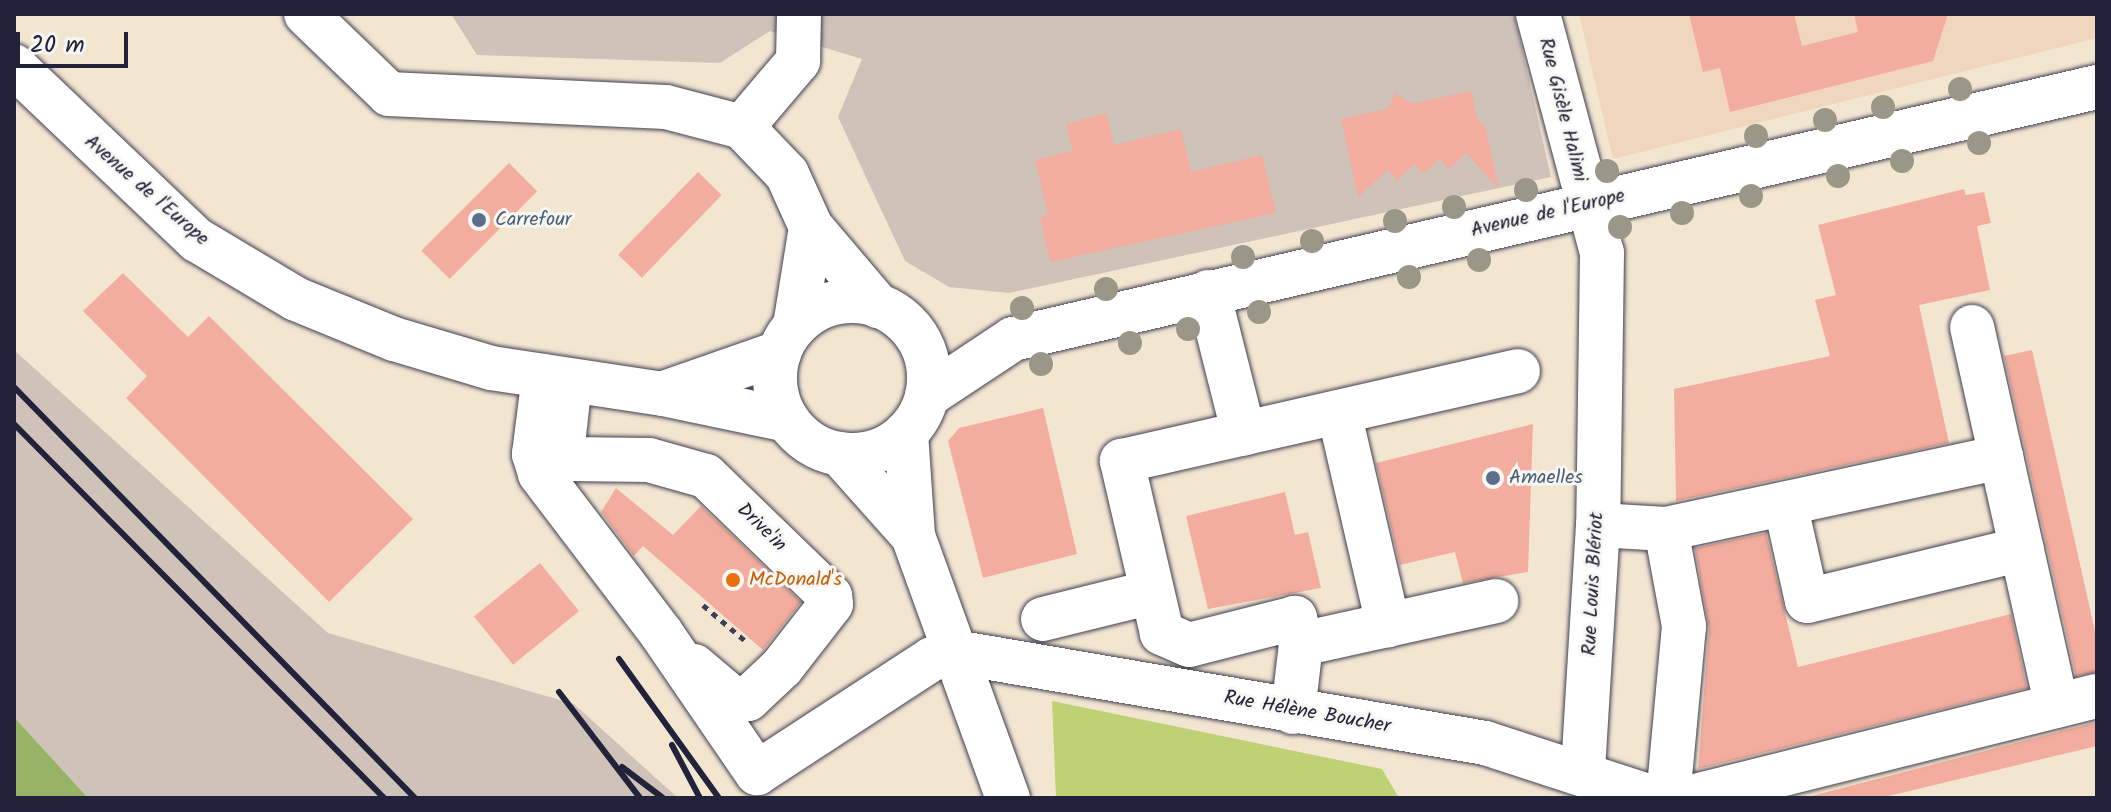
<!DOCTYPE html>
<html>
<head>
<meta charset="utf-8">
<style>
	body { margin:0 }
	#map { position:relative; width:2111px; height:812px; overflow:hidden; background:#f3e6d1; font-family:Kalam,sans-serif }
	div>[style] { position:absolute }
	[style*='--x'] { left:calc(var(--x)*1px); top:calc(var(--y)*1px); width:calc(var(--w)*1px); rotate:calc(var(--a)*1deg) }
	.built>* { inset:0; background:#f0d6bc }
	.industrial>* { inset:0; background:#cec2b9 }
	.green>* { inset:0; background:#bed174 }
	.forest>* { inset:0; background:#96b366 }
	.building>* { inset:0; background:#f2ad9e; transform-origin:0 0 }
	.path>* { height:5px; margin-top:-2.5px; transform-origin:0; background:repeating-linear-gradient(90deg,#413f52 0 6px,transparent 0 12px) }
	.roads { filter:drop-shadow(0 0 2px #413f52) drop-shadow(0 0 2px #413f52) }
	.minor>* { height:44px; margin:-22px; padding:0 22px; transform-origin:22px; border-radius:22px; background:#fff }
	.minor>.ring { margin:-22px; padding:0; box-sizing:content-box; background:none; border:44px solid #fff; border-radius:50% }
	.rail>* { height:6px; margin:-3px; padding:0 3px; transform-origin:3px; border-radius:3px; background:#22223b }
	.trees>* { width:24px; height:24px; margin:-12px; border-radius:50%; background:#9a9788 }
	.dots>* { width:22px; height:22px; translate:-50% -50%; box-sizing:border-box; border:4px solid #f6f6f2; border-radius:50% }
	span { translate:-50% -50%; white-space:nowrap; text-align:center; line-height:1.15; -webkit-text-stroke:6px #f6f6f2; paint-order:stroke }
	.street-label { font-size:20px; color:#22223b }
	.service-label { font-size:20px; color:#4e5e75 }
	.left { translate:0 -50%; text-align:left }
	.food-label { font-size:20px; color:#c56008 }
	.frame { position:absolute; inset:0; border:16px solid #22223b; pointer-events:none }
	.scale { position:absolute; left:16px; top:32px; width:112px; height:36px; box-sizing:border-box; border:4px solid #22223b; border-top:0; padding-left:10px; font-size:24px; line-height:28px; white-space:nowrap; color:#22223b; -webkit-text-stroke:6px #f6f6f2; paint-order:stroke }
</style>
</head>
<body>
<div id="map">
	<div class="built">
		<i style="clip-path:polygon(1579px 14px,2097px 14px,2097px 38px,1613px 159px)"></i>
	</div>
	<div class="industrial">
		<i style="clip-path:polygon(451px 14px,1514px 14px,1551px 177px,1009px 293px,949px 287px,905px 261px,838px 117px,862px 59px,770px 31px,720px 63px,477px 55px)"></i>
		<i style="clip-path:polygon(14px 350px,328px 633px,574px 704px,678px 798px,88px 798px,14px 717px)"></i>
	</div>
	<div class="green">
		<i style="clip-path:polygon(1052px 701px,1382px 769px,1399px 798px,1056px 798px)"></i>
	</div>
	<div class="forest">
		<i style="clip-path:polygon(14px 717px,88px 798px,14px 798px)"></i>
	</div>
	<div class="building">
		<i style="clip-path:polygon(1689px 14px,1794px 14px,1802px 46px,1858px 32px,1854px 14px,1948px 14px,1933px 61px,1730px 112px,1720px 68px,1703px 72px)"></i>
		<i style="clip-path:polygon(1471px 91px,1477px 118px,1486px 129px,1499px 189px,1466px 153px,1449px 169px,1440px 159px,1423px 174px,1414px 164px,1397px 180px,1388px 170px,1358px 197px,1341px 119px,1387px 109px,1396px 93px,1411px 104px)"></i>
		<i style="clip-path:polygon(1107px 113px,1114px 145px,1181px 129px,1191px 172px,1262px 155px,1276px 213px,1050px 262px,1040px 217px,1048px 215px,1035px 160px,1073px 151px,1066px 124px)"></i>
		<i style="left:509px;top:163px;width:40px;height:124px;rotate:45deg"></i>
		<i style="left:698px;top:172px;width:33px;height:115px;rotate:44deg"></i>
		<i style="clip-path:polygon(1964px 189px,1966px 195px,1984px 192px,1991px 223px,1977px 226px,1990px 290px,1919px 305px,1949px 443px,1676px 501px,1674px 389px,1830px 356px,1815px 300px,1836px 295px,1818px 225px)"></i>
		<i style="clip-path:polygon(123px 273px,188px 337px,209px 316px,413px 519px,329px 602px,126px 398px,147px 376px,83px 311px)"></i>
		<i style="clip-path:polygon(2032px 350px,2097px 640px,2097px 672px,2076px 676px,2004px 356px)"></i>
		<i style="clip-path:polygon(1043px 408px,1077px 554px,983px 578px,948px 441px,959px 428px)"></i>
		<i style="clip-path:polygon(1533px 424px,1528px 572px,1463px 583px,1455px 552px,1400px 565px,1376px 463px)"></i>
		<i style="clip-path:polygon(616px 488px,673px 535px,701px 506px,801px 602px,763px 650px,643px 546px,634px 556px,601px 512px)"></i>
		<i style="clip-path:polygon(1285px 492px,1295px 535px,1308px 532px,1321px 588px,1208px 609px,1186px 516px)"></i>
		<i style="clip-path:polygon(1766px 533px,1798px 667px,2011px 614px,2027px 688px,1698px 769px,1709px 628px,1695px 548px)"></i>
		<i style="left:540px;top:563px;width:62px;height:85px;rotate:51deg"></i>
		<i style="clip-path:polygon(2097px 722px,2097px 746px,1880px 798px,1804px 798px)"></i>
	</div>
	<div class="path">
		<i style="--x:703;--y:605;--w:59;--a:40.2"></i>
	</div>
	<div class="roads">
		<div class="minor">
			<i style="--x:306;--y:14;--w:115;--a:43.9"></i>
			<i style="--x:389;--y:94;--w:277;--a:2.7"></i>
			<i style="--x:666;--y:107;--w:79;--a:14.7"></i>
			<i style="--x:742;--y:127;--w:65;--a:46.2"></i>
			<i style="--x:787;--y:174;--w:58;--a:65.6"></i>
			<i style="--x:811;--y:227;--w:104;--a:49.7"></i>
			<i style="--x:1538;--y:14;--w:247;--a:75"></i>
			<i style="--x:1602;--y:253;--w:272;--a:90.8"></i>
			<i style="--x:1598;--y:525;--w:248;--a:93.5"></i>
			<i style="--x:14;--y:66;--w:253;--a:43.6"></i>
			<i style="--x:197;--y:240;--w:115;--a:30.8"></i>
			<i style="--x:296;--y:299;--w:106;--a:22.2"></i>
			<i style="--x:394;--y:339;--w:101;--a:16.6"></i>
			<i style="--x:491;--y:368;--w:174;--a:8.6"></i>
			<i style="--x:663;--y:394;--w:127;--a:11.8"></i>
			<i style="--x:742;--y:127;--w:87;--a:-49.7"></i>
			<i style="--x:798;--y:61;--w:47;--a:-88.8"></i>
			<i style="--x:1208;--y:292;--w:146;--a:75.8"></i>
			<i class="ring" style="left:775px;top:301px;width:110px;height:110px"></i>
			<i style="--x:795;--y:326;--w:100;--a:-80.8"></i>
			<i style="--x:1972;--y:327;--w:388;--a:77.4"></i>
			<i style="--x:544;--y:376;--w:79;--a:97.3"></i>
			<i style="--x:534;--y:454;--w:21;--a:73"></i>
			<i style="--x:540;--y:474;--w:200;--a:52.7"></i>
			<i style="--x:661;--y:633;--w:170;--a:55.6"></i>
			<i style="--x:757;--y:773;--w:209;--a:-33.1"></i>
			<i style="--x:932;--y:659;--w:24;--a:-17"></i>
			<i style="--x:955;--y:652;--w:538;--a:9.74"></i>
			<i style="--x:1485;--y:743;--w:178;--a:18"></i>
			<i style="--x:664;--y:393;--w:122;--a:-19.2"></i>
			<i style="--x:927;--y:396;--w:103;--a:-33.5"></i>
			<i style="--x:1013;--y:339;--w:1113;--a:-13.09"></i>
			<i style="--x:568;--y:399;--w:46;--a:96.2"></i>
			<i style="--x:563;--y:445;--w:15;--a:67"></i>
			<i style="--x:569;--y:459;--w:80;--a:0.7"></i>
			<i style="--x:649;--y:460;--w:59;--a:15.7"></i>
			<i style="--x:706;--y:476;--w:173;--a:44.1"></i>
			<i style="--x:830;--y:596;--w:8;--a:83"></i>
			<i style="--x:831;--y:604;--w:80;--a:127.9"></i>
			<i style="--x:782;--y:667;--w:47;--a:136.7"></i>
			<i style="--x:748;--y:699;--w:15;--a:180"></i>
			<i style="--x:733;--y:699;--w:51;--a:-139.8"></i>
			<i style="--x:1339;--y:412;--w:219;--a:77"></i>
			<i style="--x:906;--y:433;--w:103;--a:86.1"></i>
			<i style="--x:913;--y:536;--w:279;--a:70.1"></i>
			<i style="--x:840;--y:454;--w:110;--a:48.3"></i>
			<i style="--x:1786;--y:507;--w:96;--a:77.4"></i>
			<i style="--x:1807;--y:601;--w:221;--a:-13.6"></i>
			<i style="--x:1598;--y:525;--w:68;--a:3.4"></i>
			<i style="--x:1666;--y:529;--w:343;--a:-12.1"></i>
			<i style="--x:1666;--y:529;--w:99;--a:79.5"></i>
			<i style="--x:1684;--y:626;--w:173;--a:95.3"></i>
			<i style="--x:1043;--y:619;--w:112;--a:-13.9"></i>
			<i style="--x:1301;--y:644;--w:27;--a:-103"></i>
			<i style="--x:1295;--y:618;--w:109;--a:165.7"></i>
			<i style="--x:1189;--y:645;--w:30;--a:-156"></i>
			<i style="--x:1162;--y:633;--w:177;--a:-103.1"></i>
			<i style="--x:1122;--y:461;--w:406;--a:-12.8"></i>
			<i style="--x:1293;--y:712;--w:68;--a:-83.3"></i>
			<i style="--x:1301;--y:644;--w:200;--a:-12.4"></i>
			<i style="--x:1687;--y:798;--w:422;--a:-14"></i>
		</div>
	</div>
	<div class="rail">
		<i style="--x:14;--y:387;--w:574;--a:45.71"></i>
		<i style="--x:14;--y:424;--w:526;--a:45.31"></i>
		<i style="--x:619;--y:659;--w:171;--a:54.3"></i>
		<i style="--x:559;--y:692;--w:133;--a:52.6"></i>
		<i style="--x:672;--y:745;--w:60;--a:62.2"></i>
		<i style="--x:622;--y:767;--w:51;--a:37.1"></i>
	</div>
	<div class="trees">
		<i style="left:1960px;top:89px"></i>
		<i style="left:1883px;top:107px"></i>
		<i style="left:1825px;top:120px"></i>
		<i style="left:1756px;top:136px"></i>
		<i style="left:1979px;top:143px"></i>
		<i style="left:1902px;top:161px"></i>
		<i style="left:1607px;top:171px"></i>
		<i style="left:1838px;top:176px"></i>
		<i style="left:1526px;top:190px"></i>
		<i style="left:1751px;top:196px"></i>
		<i style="left:1454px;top:207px"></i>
		<i style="left:1682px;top:213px"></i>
		<i style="left:1395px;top:221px"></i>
		<i style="left:1620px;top:227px"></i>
		<i style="left:1312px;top:241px"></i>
		<i style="left:1243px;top:257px"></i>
		<i style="left:1479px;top:260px"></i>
		<i style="left:1409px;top:277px"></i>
		<i style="left:1106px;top:289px"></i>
		<i style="left:1022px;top:308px"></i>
		<i style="left:1259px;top:312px"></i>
		<i style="left:1188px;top:329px"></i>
		<i style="left:1130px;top:343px"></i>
		<i style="left:1041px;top:364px"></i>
	</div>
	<div class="dots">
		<i style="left:479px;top:220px;background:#5c6f8a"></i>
		<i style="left:1493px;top:478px;background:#5c6f8a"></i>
		<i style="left:733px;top:580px;background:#e8710a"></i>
	</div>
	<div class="street-label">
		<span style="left:1562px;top:110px;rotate:76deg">Rue Gisèle Halimi</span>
		<span style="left:146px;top:191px;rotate:41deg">Avenue de l'Europe</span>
		<span style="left:1548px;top:214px;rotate:-13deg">Avenue de l'Europe</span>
		<span style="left:761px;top:528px;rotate:44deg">Drive'in</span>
		<span style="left:1594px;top:584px;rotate:-87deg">Rue Louis Blériot</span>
		<span style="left:1307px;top:713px;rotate:10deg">Rue Hélène Boucher</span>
	</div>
	<div class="service-label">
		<span class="left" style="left:495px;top:220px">Carrefour</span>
		<span class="left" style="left:1509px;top:478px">Amaelles</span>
	</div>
	<div class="food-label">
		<span class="left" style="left:749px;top:580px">McDonald's</span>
	</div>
	<div class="frame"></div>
	<div class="scale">20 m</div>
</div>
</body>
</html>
